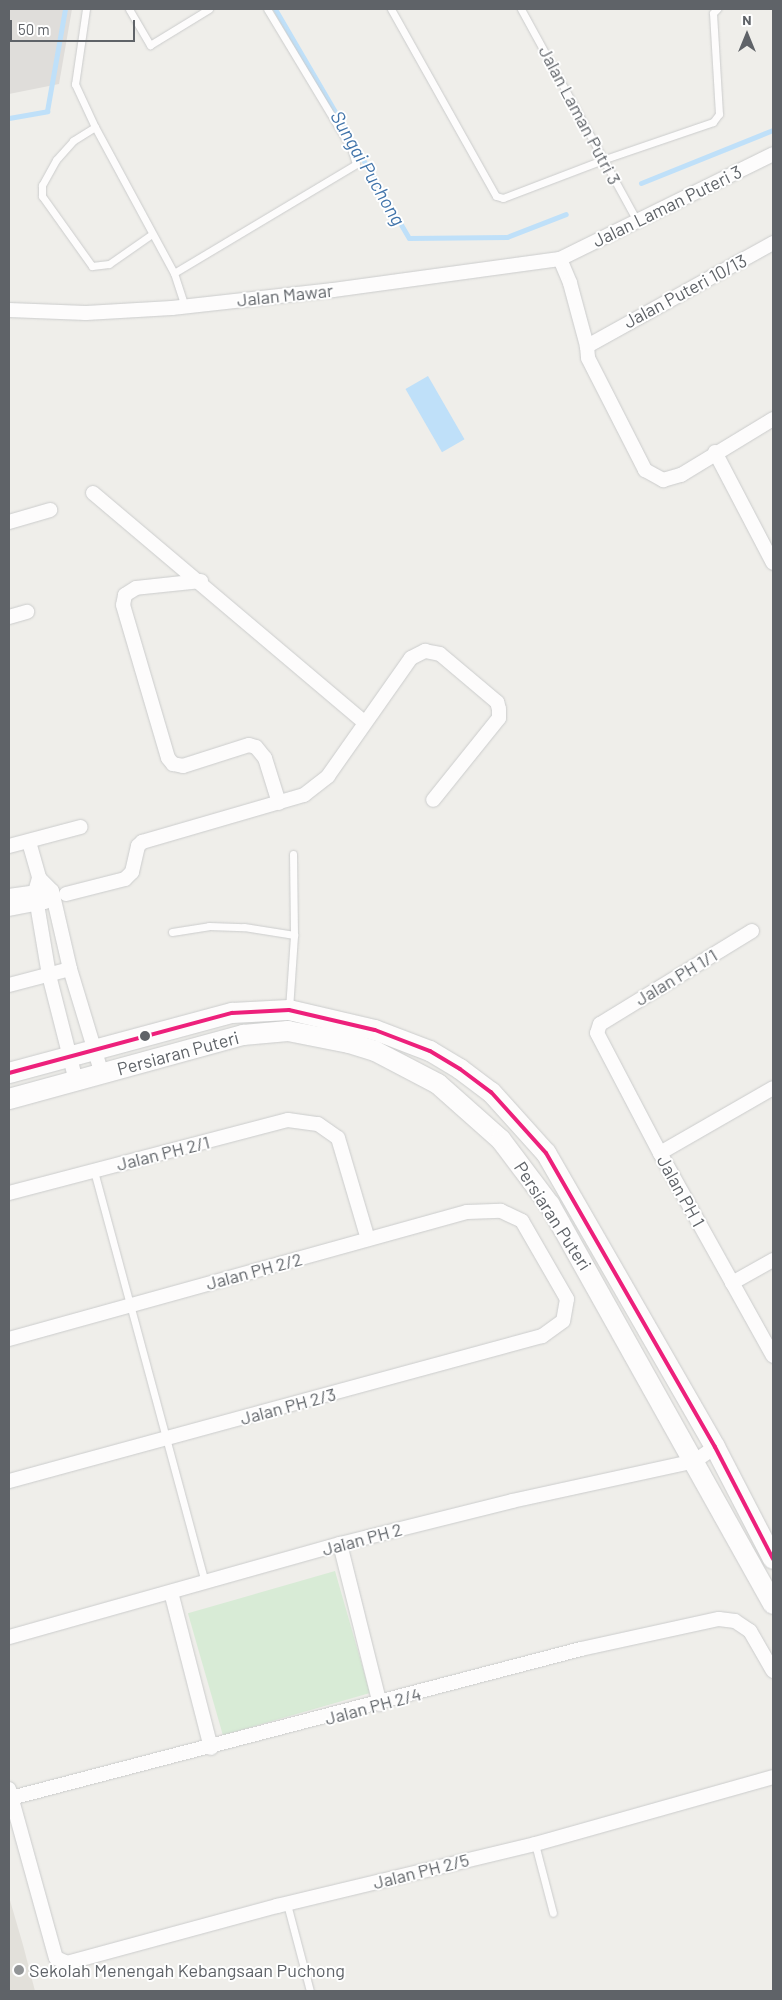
<!DOCTYPE html>
<html>
<head>
<meta charset="utf-8">
<style>
	body { margin:0 }
	#map { position:relative; width:782px; height:2000px; overflow:hidden; background:#efeeea; font-family:Barlow,sans-serif }
	div>[style] { position:absolute }
	[style*='--x'] { left:calc(var(--x)*1px); top:calc(var(--y)*1px); width:calc(var(--w)*1px); rotate:calc(var(--a)*1deg) }
	.industrial>* { inset:0; background:#dfddda }
	.education>* { inset:0; background:#e2e0da }
	.green>* { inset:0; background:#d8ebd6; transform-origin:0 0 }
	.water>* { inset:0; background:#bfe0f9; transform-origin:0 0 }
	.stream>* { height:5px; margin:-2.5px; padding:0 2.5px; transform-origin:2.5px; border-radius:2.5px; background:#bfe0f9 }
	.roads { filter:drop-shadow(0 0 1px #cbcccc) drop-shadow(0 0 1px #cbcccc) }
	.lane>* { height:7px; margin:-3.5px; padding:0 3.5px; transform-origin:3.5px; border-radius:3.5px; background:#fdfcfc }
	.street>* { height:14px; margin:-7px; padding:0 7px; transform-origin:7px; border-radius:7px; background:#fdfcfc }
	.secondary>* { height:20px; margin:-10px; padding:0 10px; transform-origin:10px; border-radius:10px; background:#fdfcfc }
	.bus-1>* { height:4px; margin:-2px; padding:0 2px; transform-origin:2px; border-radius:2px; background:#ed207b }
	.dots>* { width:14px; height:14px; translate:-50% -50%; box-sizing:border-box; border:2px solid #fff; border-radius:50% }
	span { translate:-50% -50%; white-space:nowrap; text-align:center; line-height:1.15; -webkit-text-stroke:4px #fff; paint-order:stroke }
	.street-label { font-size:18px; color:#5f6368 }
	.poi-label { font-size:18px; color:#5f6368 }
	.left { translate:0 -50%; text-align:left }
	.water-label { font-size:19px; color:#4174aa; font-style:italic }
	.frame { position:absolute; inset:0; border:10px solid #5f6368; pointer-events:none }
	.north { position:absolute; left:722px; top:10px; width:50px; height:50px; -webkit-text-stroke:4px #fff; paint-order:stroke; rotate:0deg; font-size:14px; font-weight:700; line-height:20px; text-align:center; color:#5f6368 }
	.north::after { content:''; display:block; margin:auto; width:18px; height:22px; background:#5f6368; clip-path:polygon(50% 0,100% 100%,50% 72%,0 100%) }
	.scale { position:absolute; left:10px; top:20px; width:125px; height:22px; box-sizing:border-box; border:2px solid #5f6368; border-top:0; padding-left:6px; font-size:15px; line-height:18px; white-space:nowrap; color:#5f6368; -webkit-text-stroke:4px #fff; paint-order:stroke }
</style>
</head>
<body>
<div id="map">
	<div class="industrial">
		<i style="clip-path:polygon(9px 9px,72px 9px,59px 84px,9px 94px)"></i>
	</div>
	<div class="education">
		<i style="clip-path:polygon(9px 1897px,23px 1945px,35px 1991px,9px 1991px)"></i>
	</div>
	<div class="green">
		<i style="left:335px;top:1571px;width:127px;height:153px;rotate:74deg"></i>
	</div>
	<div class="water">
		<i style="left:428px;top:376px;width:73px;height:26px;rotate:60deg"></i>
	</div>
	<div class="stream">
		<i style="--x:275;--y:9;--w:265;--a:59.7"></i>
		<i style="--x:409;--y:238;--w:98;--a:-0.6"></i>
		<i style="--x:507;--y:237;--w:63;--a:-21.3"></i>
		<i style="--x:9;--y:118;--w:39;--a:-10"></i>
		<i style="--x:47;--y:111;--w:104;--a:-80"></i>
		<i style="--x:641;--y:183;--w:142;--a:-21.9"></i>
	</div>
	<div class="roads">
		<div class="lane">
			<i style="--x:86;--y:9;--w:76;--a:98.3"></i>
			<i style="--x:75;--y:84;--w:47;--a:65.1"></i>
			<i style="--x:95;--y:127;--w:166;--a:61.6"></i>
			<i style="--x:174;--y:273;--w:212;--a:-30.9"></i>
			<i style="--x:356;--y:164;--w:17;--a:-107"></i>
			<i style="--x:351;--y:148;--w:162;--a:-121.1"></i>
			<i style="--x:129;--y:9;--w:42;--a:59.7"></i>
			<i style="--x:150;--y:45;--w:69;--a:-31.4"></i>
			<i style="--x:391;--y:9;--w:214;--a:60.7"></i>
			<i style="--x:496;--y:196;--w:7;--a:16"></i>
			<i style="--x:503;--y:198;--w:109;--a:-20.9"></i>
			<i style="--x:605;--y:159;--w:114;--a:-18.9"></i>
			<i style="--x:713;--y:122;--w:10;--a:-53"></i>
			<i style="--x:719;--y:114;--w:101;--a:-93.4"></i>
			<i style="--x:713;--y:13;--w:6;--a:-45"></i>
			<i style="--x:521;--y:9;--w:242;--a:61.3"></i>
			<i style="--x:95;--y:127;--w:26;--a:148"></i>
			<i style="--x:73;--y:141;--w:25;--a:132"></i>
			<i style="--x:56;--y:160;--w:29;--a:119"></i>
			<i style="--x:42;--y:185;--w:11;--a:90"></i>
			<i style="--x:42;--y:196;--w:86;--a:54.5"></i>
			<i style="--x:92;--y:266;--w:17;--a:-7"></i>
			<i style="--x:109;--y:264;--w:52;--a:-34.9"></i>
			<i style="--x:174;--y:273;--w:35;--a:72"></i>
			<i style="--x:172;--y:932;--w:37;--a:-9"></i>
			<i style="--x:209;--y:926;--w:35;--a:2"></i>
			<i style="--x:244;--y:927;--w:51;--a:9.1"></i>
			<i style="--x:289;--y:1009;--w:74;--a:-86.1"></i>
			<i style="--x:294;--y:935;--w:81;--a:-90.7"></i>
			<i style="--x:94;--y:1171;--w:426;--a:74.9"></i>
			<i style="--x:535;--y:1844;--w:71;--a:75.4"></i>
			<i style="--x:287;--y:1904;--w:90;--a:75.2"></i>
		</div>
		<div class="street">
			<i style="--x:773;--y:243;--w:213;--a:151"></i>
			<i style="--x:587;--y:346;--w:12;--a:85"></i>
			<i style="--x:588;--y:358;--w:126;--a:63"></i>
			<i style="--x:645;--y:470;--w:21;--a:29"></i>
			<i style="--x:663;--y:480;--w:19;--a:-16"></i>
			<i style="--x:681;--y:475;--w:108;--a:-31.3"></i>
			<i style="--x:560;--y:259;--w:26;--a:67"></i>
			<i style="--x:570;--y:283;--w:65;--a:74.9"></i>
			<i style="--x:9;--y:310;--w:77;--a:2.2"></i>
			<i style="--x:86;--y:313;--w:86;--a:-3.3"></i>
			<i style="--x:172;--y:308;--w:162;--a:-6.4"></i>
			<i style="--x:333;--y:290;--w:229;--a:-7.8"></i>
			<i style="--x:560;--y:259;--w:237;--a:-26.2"></i>
			<i style="--x:715;--y:452;--w:125;--a:62.4"></i>
			<i style="--x:93;--y:493;--w:353;--a:40.2"></i>
			<i style="--x:9;--y:522;--w:43;--a:-16.3"></i>
			<i style="--x:201;--y:581;--w:65;--a:173.9"></i>
			<i style="--x:136;--y:588;--w:13;--a:148"></i>
			<i style="--x:125;--y:595;--w:10;--a:101"></i>
			<i style="--x:123;--y:605;--w:159;--a:73.6"></i>
			<i style="--x:168;--y:758;--w:8;--a:50"></i>
			<i style="--x:173;--y:764;--w:10;--a:11"></i>
			<i style="--x:183;--y:766;--w:69;--a:-17.7"></i>
			<i style="--x:249;--y:745;--w:7;--a:16"></i>
			<i style="--x:256;--y:747;--w:14;--a:51"></i>
			<i style="--x:265;--y:758;--w:47;--a:72.7"></i>
			<i style="--x:9;--y:617;--w:19;--a:-16"></i>
			<i style="--x:29;--y:842;--w:37;--a:74"></i>
			<i style="--x:9;--y:846;--w:74;--a:-14.8"></i>
			<i style="--x:66;--y:894;--w:61;--a:-14.3"></i>
			<i style="--x:125;--y:879;--w:10;--a:-45"></i>
			<i style="--x:132;--y:872;--w:27;--a:-77"></i>
			<i style="--x:138;--y:846;--w:6;--a:-45"></i>
			<i style="--x:142;--y:842;--w:169;--a:-16.2"></i>
			<i style="--x:304;--y:795;--w:31;--a:-38"></i>
			<i style="--x:328;--y:776;--w:144;--a:-54.9"></i>
			<i style="--x:411;--y:658;--w:16;--a:-27"></i>
			<i style="--x:425;--y:651;--w:15;--a:11"></i>
			<i style="--x:440;--y:654;--w:75;--a:40.1"></i>
			<i style="--x:497;--y:702;--w:7;--a:74"></i>
			<i style="--x:499;--y:709;--w:9;--a:90"></i>
			<i style="--x:499;--y:718;--w:105;--a:128.8"></i>
			<i style="--x:9;--y:896;--w:34;--a:-8"></i>
			<i style="--x:9;--y:909;--w:37;--a:-11"></i>
			<i style="--x:752;--y:931;--w:178;--a:148.5"></i>
			<i style="--x:600;--y:1024;--w:9;--a:108"></i>
			<i style="--x:597;--y:1033;--w:136;--a:62.3"></i>
			<i style="--x:660;--y:1153;--w:232;--a:60.9"></i>
			<i style="--x:9;--y:985;--w:63;--a:-14.7"></i>
			<i style="--x:76;--y:1081;--w:109;--a:-104.3"></i>
			<i style="--x:49;--y:975;--w:84;--a:-99.6"></i>
			<i style="--x:35;--y:892;--w:15;--a:-74"></i>
			<i style="--x:39;--y:878;--w:18;--a:45"></i>
			<i style="--x:52;--y:891;--w:80;--a:77"></i>
			<i style="--x:70;--y:969;--w:110;--a:73.1"></i>
			<i style="--x:660;--y:1153;--w:130;--a:-29.9"></i>
			<i style="--x:9;--y:1193;--w:288;--a:-14.7"></i>
			<i style="--x:288;--y:1120;--w:30;--a:8"></i>
			<i style="--x:318;--y:1124;--w:24;--a:35"></i>
			<i style="--x:338;--y:1138;--w:105;--a:73.5"></i>
			<i style="--x:732;--y:1283;--w:47;--a:-29.3"></i>
			<i style="--x:9;--y:1339;--w:475;--a:-15.5"></i>
			<i style="--x:467;--y:1212;--w:34;--a:-2"></i>
			<i style="--x:501;--y:1211;--w:23;--a:25"></i>
			<i style="--x:522;--y:1221;--w:90;--a:60"></i>
			<i style="--x:567;--y:1299;--w:22;--a:100"></i>
			<i style="--x:563;--y:1321;--w:26;--a:144"></i>
			<i style="--x:542;--y:1336;--w:552;--a:164.78"></i>
			<i style="--x:340;--y:1544;--w:165;--a:76"></i>
			<i style="--x:171;--y:1592;--w:161;--a:75.6"></i>
			<i style="--x:9;--y:1637;--w:344;--a:-15.7"></i>
			<i style="--x:340;--y:1544;--w:177;--a:-14"></i>
			<i style="--x:512;--y:1501;--w:187;--a:-12.3"></i>
			<i style="--x:695;--y:1461;--w:24;--a:-35"></i>
			<i style="--x:9;--y:1789;--w:175;--a:74.5"></i>
			<i style="--x:56;--y:1958;--w:12;--a:24"></i>
			<i style="--x:67;--y:1963;--w:218;--a:-15.2"></i>
			<i style="--x:277;--y:1906;--w:265;--a:-13.5"></i>
			<i style="--x:535;--y:1844;--w:247;--a:-15.7"></i>
			<i style="--x:11;--y:1798;--w:589;--a:-14.65"></i>
			<i style="--x:581;--y:1649;--w:141;--a:-12.3"></i>
			<i style="--x:719;--y:1619;--w:16;--a:7"></i>
			<i style="--x:735;--y:1621;--w:18;--a:34"></i>
			<i style="--x:750;--y:1631;--w:46;--a:60.1"></i>
		</div>
		<div class="secondary">
			<i style="--x:9;--y:1073;--w:231;--a:-15.1"></i>
			<i style="--x:232;--y:1013;--w:57;--a:-3"></i>
			<i style="--x:289;--y:1010;--w:88;--a:13.1"></i>
			<i style="--x:375;--y:1030;--w:59;--a:20.9"></i>
			<i style="--x:430;--y:1051;--w:35;--a:31"></i>
			<i style="--x:460;--y:1069;--w:39;--a:37"></i>
			<i style="--x:491;--y:1092;--w:82;--a:48"></i>
			<i style="--x:546;--y:1153;--w:339;--a:60.1"></i>
			<i style="--x:715;--y:1447;--w:126;--a:62.6"></i>
			<i style="--x:9;--y:1099;--w:243;--a:-15.3"></i>
			<i style="--x:243;--y:1035;--w:45;--a:-5.1"></i>
			<i style="--x:288;--y:1031;--w:62;--a:11.1"></i>
			<i style="--x:349;--y:1043;--w:27;--a:17"></i>
			<i style="--x:375;--y:1051;--w:71;--a:27.6"></i>
			<i style="--x:438;--y:1084;--w:84;--a:41.6"></i>
			<i style="--x:501;--y:1140;--w:81;--a:53"></i>
			<i style="--x:550;--y:1205;--w:457;--a:60.8"></i>
		</div>
	</div>
	<div class="bus-1">
		<i style="--x:9;--y:1073;--w:231;--a:-15.1"></i>
		<i style="--x:232;--y:1013;--w:57;--a:-3"></i>
		<i style="--x:289;--y:1010;--w:88;--a:13.1"></i>
		<i style="--x:375;--y:1030;--w:59;--a:20.9"></i>
		<i style="--x:430;--y:1051;--w:35;--a:31"></i>
		<i style="--x:460;--y:1069;--w:39;--a:37"></i>
		<i style="--x:491;--y:1092;--w:82;--a:48"></i>
		<i style="--x:546;--y:1153;--w:339;--a:60.1"></i>
		<i style="--x:715;--y:1447;--w:126;--a:62.6"></i>
	</div>
	<div class="dots">
		<i style="left:145px;top:1036px;background:#5f6368"></i>
		<i style="left:19px;top:1970px;background:#919496"></i>
	</div>
	<div class="street-label">
		<span style="left:580px;top:115px;rotate:62deg">Jalan Laman Putri 3</span>
		<span style="left:667px;top:206px;rotate:-26deg">Jalan Laman Puteri 3</span>
		<span style="left:685px;top:291px;rotate:-28deg">Jalan Puteri 10/13</span>
		<span style="left:285px;top:295px;rotate:-6deg">Jalan Mawar</span>
		<span style="left:676px;top:977px;rotate:-31deg">Jalan PH 1/1</span>
		<span style="left:178px;top:1053px;rotate:-15deg">Persiaran Puteri</span>
		<span style="left:163px;top:1153px;rotate:-14deg">Jalan PH 2/1</span>
		<span style="left:681px;top:1191px;rotate:61deg">Jalan PH 1</span>
		<span style="left:553px;top:1216px;rotate:57deg">Persiaran Puteri</span>
		<span style="left:254px;top:1271px;rotate:-15deg">Jalan PH 2/2</span>
		<span style="left:288px;top:1406px;rotate:-15deg">Jalan PH 2/3</span>
		<span style="left:362px;top:1539px;rotate:-15deg">Jalan PH 2</span>
		<span style="left:373px;top:1706px;rotate:-15deg">Jalan PH 2/4</span>
		<span style="left:421px;top:1871px;rotate:-14deg">Jalan PH 2/5</span>
	</div>
	<div class="poi-label">
		<span class="left" style="left:29px;top:1970px">Sekolah Menengah Kebangsaan Puchong</span>
	</div>
	<div class="water-label">
		<span style="left:368px;top:168px;rotate:60deg">Sungai Puchong</span>
	</div>
	<div class="frame"></div>
	<div class="north">N</div>
	<div class="scale">50 m</div>
</div>
</body>
</html>
